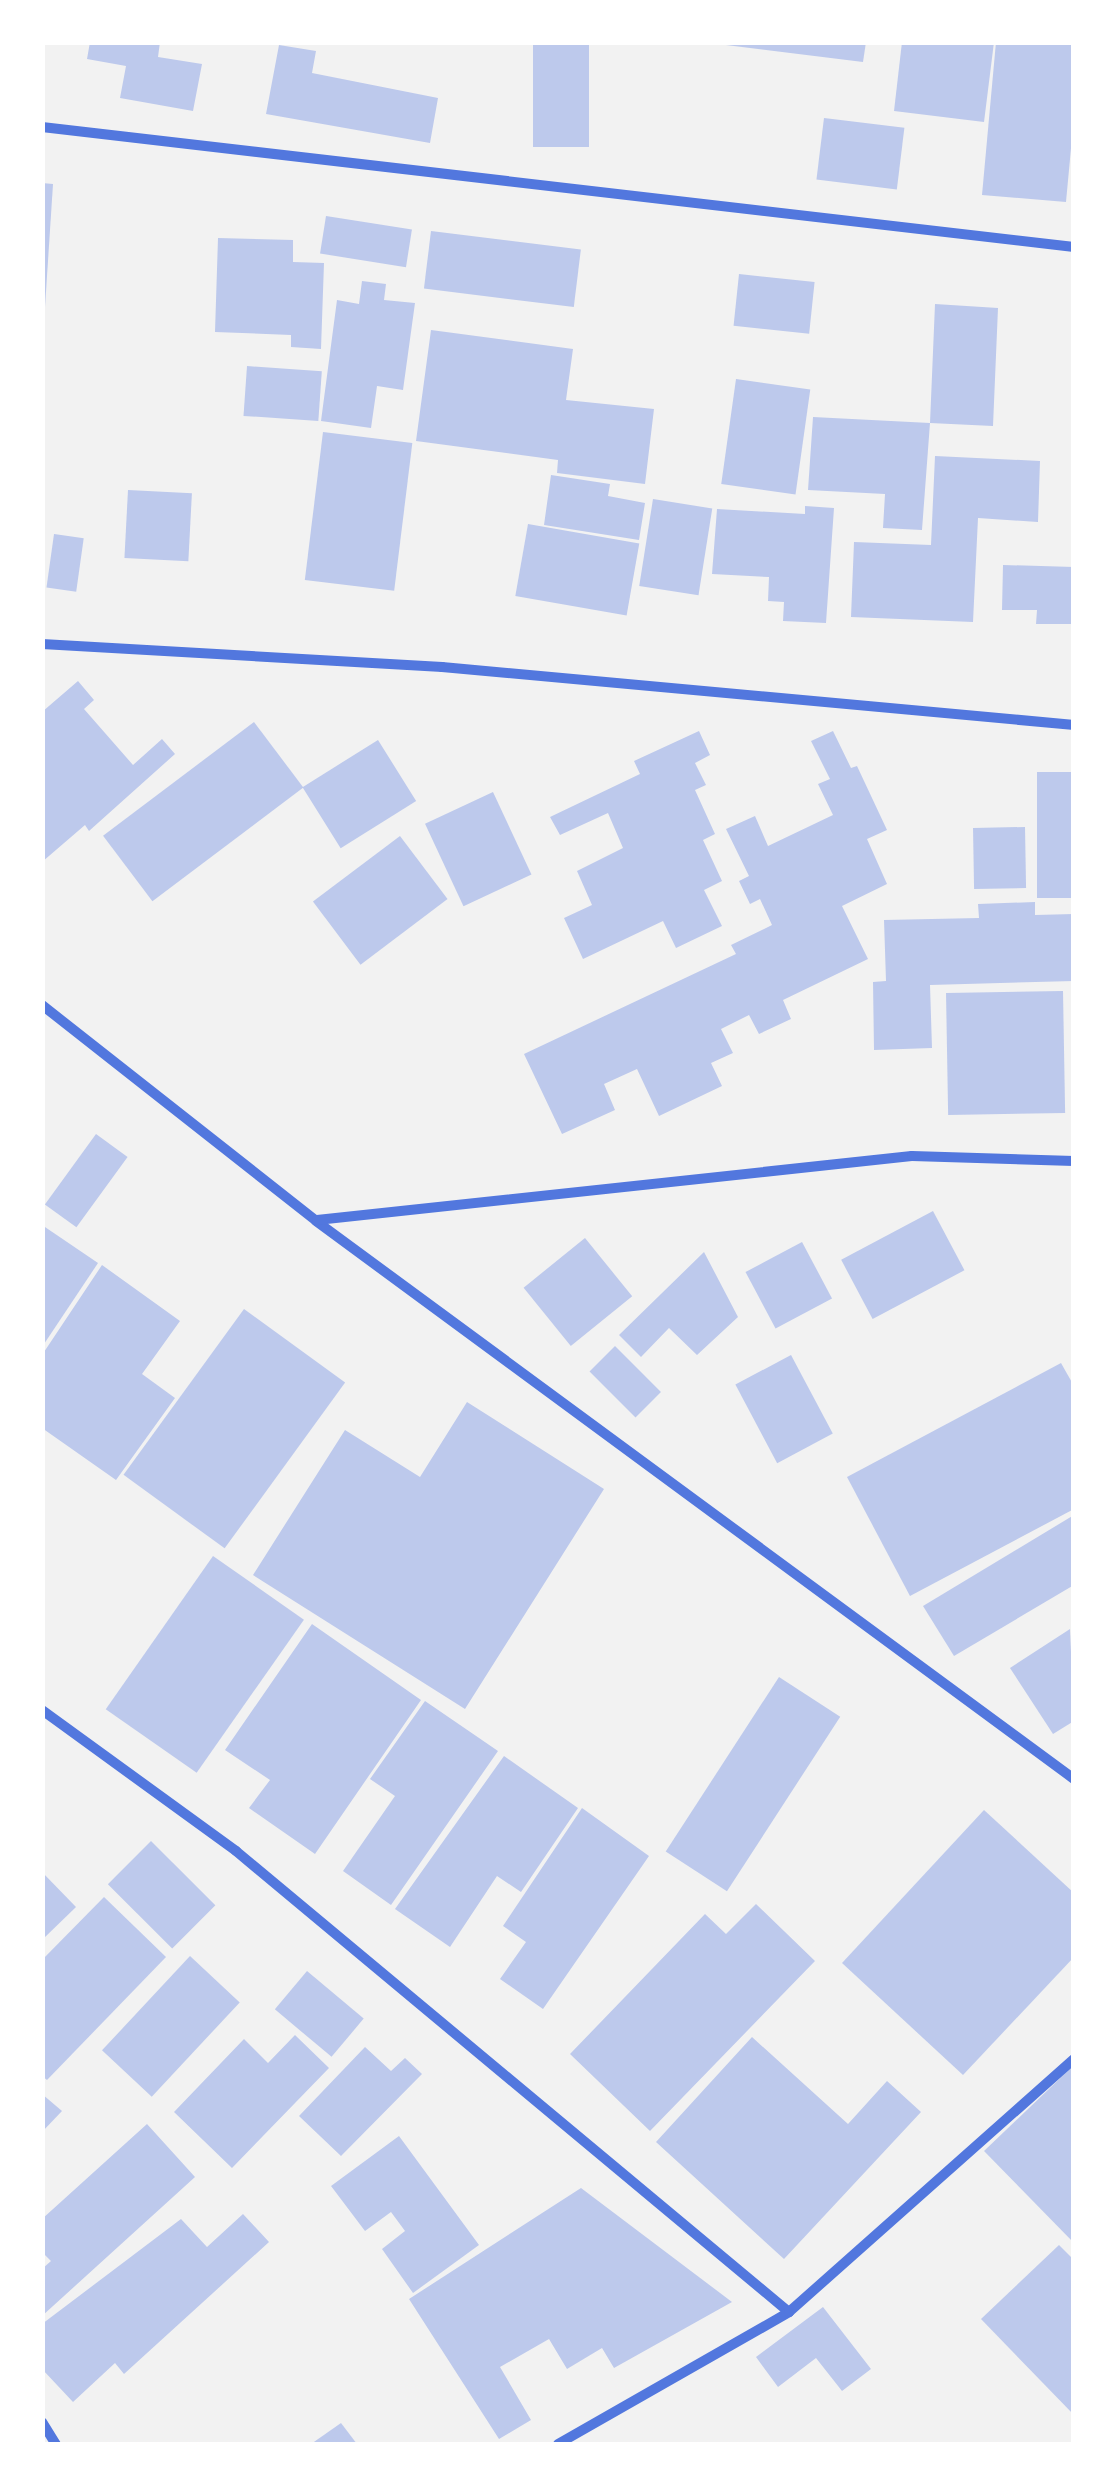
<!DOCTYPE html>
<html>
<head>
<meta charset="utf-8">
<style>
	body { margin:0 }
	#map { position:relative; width:1116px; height:2487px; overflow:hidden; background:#f2f2f2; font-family:Roboto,sans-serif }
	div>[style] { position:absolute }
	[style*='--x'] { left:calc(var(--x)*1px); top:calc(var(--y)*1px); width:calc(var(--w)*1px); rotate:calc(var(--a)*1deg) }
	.building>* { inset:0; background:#bdc9ec; transform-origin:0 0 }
	.minor>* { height:10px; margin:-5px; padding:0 5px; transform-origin:5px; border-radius:5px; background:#5277de }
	span { translate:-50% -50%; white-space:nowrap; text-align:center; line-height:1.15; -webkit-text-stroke:9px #fff; paint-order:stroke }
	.frame { position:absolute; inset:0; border:45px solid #fff; pointer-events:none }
</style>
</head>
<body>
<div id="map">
	<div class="building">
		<i style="clip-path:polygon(90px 42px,160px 42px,158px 57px,202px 64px,193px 111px,120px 98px,126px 66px,87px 59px)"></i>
		<i style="left:533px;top:42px;width:56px;height:105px"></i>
		<i style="clip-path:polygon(702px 42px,866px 42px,863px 62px)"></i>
		<i style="clip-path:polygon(902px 42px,994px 42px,984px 122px,894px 111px)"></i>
		<i style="clip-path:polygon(996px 42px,1074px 42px,1074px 116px,1066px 202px,982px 195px)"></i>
		<i style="clip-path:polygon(279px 45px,316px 51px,312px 73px,438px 98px,430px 143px,266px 114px)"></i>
		<i style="left:824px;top:118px;width:81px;height:62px;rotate:7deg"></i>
		<i style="clip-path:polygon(42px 183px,53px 184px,45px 307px,42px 307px)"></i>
		<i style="left:326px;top:216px;width:87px;height:38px;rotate:9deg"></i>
		<i style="left:431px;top:231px;width:151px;height:58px;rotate:7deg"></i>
		<i style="clip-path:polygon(218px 238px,293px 240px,293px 262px,324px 263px,321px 349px,291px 347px,291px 335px,215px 332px)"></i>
		<i style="left:739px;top:274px;width:76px;height:52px;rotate:6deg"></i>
		<i style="clip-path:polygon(362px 281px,386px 284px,384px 300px,415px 303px,403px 390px,377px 386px,371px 428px,321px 421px,337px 300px,359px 304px)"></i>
		<i style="clip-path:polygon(935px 304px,998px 308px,993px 426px,930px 423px,922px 530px,883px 528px,885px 494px,808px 490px,813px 417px,930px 423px)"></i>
		<i style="clip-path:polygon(431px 330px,573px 349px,566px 400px,654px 409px,645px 484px,557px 473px,558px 460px,416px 441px)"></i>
		<i style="left:247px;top:366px;width:75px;height:50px;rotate:4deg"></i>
		<i style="left:736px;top:379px;width:75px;height:106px;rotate:8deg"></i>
		<i style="left:323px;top:432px;width:90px;height:149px;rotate:7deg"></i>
		<i style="clip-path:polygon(935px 456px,1040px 461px,1038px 522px,978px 518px,973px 622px,851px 617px,854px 542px,931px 545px)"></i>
		<i style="clip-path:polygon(551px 475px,610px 484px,608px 496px,645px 503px,639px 540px,544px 525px)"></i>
		<i style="left:128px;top:490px;width:64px;height:68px;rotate:3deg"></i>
		<i style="left:653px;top:499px;width:60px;height:88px;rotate:9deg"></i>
		<i style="clip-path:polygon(805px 506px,834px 508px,826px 623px,783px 621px,784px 602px,768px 601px,769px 577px,712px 574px,717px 509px,805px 514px)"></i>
		<i style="left:528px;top:524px;width:113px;height:73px;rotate:10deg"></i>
		<i style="left:54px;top:534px;width:30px;height:54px;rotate:8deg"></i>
		<i style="clip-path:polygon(1003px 565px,1074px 567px,1074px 624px,1036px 624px,1037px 610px,1002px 610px)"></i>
		<i style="clip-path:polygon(78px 681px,94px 700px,84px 709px,133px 765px,162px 739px,175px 754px,89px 831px,85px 825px,42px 862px,42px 712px)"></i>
		<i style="left:254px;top:722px;width:82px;height:189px;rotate:53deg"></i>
		<i style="clip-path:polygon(699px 731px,710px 755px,695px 763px,706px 785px,695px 790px,715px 834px,703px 840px,722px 881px,704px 890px,722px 926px,676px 948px,663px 921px,583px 959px,564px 918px,592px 905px,577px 871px,623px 848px,608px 813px,560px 835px,550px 817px,640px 774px,634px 761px)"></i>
		<i style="clip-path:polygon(833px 731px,851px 768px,857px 766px,887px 830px,867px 839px,887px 884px,842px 906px,868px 959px,783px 1000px,791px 1019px,759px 1034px,749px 1015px,721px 1029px,733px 1053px,711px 1063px,722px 1086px,659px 1116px,637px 1069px,604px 1084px,615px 1110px,562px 1134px,524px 1054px,736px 954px,731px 945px,772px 925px,760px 899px,750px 904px,739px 881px,749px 876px,726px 829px,755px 816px,768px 846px,833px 815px,818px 784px,830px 779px,811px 741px)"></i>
		<i style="left:378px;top:740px;width:72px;height:89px;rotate:58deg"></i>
		<i style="left:1074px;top:772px;width:126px;height:37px;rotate:90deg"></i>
		<i style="left:493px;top:792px;width:91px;height:75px;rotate:65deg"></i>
		<i style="left:1025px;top:827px;width:61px;height:52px;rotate:89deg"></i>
		<i style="left:400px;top:836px;width:79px;height:109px;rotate:53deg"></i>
		<i style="clip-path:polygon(1035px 902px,1035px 915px,1074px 914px,1074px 981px,930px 985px,932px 1048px,874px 1050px,873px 982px,886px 981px,884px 920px,979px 918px,978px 904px)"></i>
		<i style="left:1063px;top:991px;width:122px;height:117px;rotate:89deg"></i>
		<i style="left:96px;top:1134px;width:39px;height:87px;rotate:36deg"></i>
		<i style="left:933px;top:1211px;width:67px;height:104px;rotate:62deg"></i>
		<i style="clip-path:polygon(42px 1225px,98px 1263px,42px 1347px)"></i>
		<i style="left:585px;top:1238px;width:75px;height:79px;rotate:51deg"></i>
		<i style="left:802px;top:1242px;width:64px;height:64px;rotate:62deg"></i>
		<i style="clip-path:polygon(704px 1252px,738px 1317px,697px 1355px,669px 1328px,641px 1357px,619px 1335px)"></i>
		<i style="clip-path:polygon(102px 1265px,180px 1321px,142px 1374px,175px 1398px,116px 1480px,42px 1428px,42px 1355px)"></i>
		<i style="left:244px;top:1309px;width:125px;height:205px;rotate:36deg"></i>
		<i style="left:615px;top:1346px;width:65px;height:36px;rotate:45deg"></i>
		<i style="left:791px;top:1355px;width:89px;height:63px;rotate:62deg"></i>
		<i style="clip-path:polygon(1061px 1363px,1074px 1386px,1074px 1509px,910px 1596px,847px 1477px)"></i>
		<i style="clip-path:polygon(467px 1402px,604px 1489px,465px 1709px,253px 1575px,345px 1430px,420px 1477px)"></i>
		<i style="clip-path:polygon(1074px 1515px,1074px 1585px,954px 1656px,923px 1606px)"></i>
		<i style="left:213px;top:1556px;width:111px;height:187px;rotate:35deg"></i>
		<i style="clip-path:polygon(312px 1624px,421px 1700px,315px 1854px,249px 1808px,270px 1780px,225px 1750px)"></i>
		<i style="clip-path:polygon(1070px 1629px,1074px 1721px,1053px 1734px,1010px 1668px)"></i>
		<i style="left:779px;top:1677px;width:73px;height:208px;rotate:33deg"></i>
		<i style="clip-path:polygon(425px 1701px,498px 1751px,391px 1905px,343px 1871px,395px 1796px,370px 1779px)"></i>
		<i style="clip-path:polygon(504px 1756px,578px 1808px,521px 1892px,497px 1876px,450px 1947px,395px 1909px)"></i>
		<i style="clip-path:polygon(582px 1808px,649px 1856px,543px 2009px,500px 1979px,526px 1942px,503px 1926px)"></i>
		<i style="clip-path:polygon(984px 1810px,1074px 1893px,1074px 1957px,963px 2075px,842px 1963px)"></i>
		<i style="left:151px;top:1841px;width:91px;height:61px;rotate:45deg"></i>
		<i style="clip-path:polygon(42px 1872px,76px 1907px,42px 1940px)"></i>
		<i style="clip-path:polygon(104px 1897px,166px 1957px,47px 2080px,42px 2076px,42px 1960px)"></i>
		<i style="clip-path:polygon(756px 1904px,815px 1961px,650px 2131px,570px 2054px,705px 1914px,726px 1934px)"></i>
		<i style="left:190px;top:1956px;width:68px;height:129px;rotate:43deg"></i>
		<i style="left:307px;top:1971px;width:74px;height:50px;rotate:40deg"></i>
		<i style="clip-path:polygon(295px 2035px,329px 2068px,232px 2168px,174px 2112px,244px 2039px,268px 2063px)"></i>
		<i style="clip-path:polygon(752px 2037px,848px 2124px,887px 2081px,921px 2112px,784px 2259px,656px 2142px)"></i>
		<i style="clip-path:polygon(365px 2047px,391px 2071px,405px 2058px,422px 2074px,341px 2156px,299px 2116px)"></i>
		<i style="clip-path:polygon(1074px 2065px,1074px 2243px,984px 2151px)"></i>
		<i style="clip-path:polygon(42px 2094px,62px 2111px,42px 2132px)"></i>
		<i style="clip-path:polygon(147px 2124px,195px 2177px,42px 2316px,42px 2269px,51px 2261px,42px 2252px,42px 2219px)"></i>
		<i style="clip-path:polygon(399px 2136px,479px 2245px,413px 2293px,382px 2249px,405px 2231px,391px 2212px,365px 2231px,331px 2186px)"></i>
		<i style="clip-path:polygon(581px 2188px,732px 2302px,614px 2368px,602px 2348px,567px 2369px,549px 2339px,500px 2367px,531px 2420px,499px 2439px,409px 2299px)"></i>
		<i style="clip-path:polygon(243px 2214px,269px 2242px,124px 2374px,115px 2363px,73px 2402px,42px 2369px,42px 2324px,181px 2219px,207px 2247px)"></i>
		<i style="clip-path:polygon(1059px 2245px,1074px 2260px,1074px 2415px,981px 2319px)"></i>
		<i style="clip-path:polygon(823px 2307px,871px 2369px,842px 2391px,816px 2358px,778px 2387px,756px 2357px)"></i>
		<i style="clip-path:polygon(341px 2423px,357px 2444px,311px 2444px)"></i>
	</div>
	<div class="minor">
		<i style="--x:42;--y:127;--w:1039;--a:6.63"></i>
		<i style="--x:42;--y:644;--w:401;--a:3.3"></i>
		<i style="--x:442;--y:667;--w:635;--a:5.24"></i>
		<i style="--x:42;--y:1005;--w:349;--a:38.2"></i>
		<i style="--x:316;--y:1221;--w:941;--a:36.36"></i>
		<i style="--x:317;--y:1220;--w:598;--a:-6.14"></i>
		<i style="--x:912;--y:1156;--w:162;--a:1.8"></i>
		<i style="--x:42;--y:1710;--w:240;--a:36"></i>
		<i style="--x:236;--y:1851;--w:720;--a:39.82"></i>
		<i style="--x:42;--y:2422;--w:26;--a:58"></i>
		<i style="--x:558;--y:2444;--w:266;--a:-29.7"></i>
		<i style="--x:789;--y:2312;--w:381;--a:-41.6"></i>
	</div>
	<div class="frame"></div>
</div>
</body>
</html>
